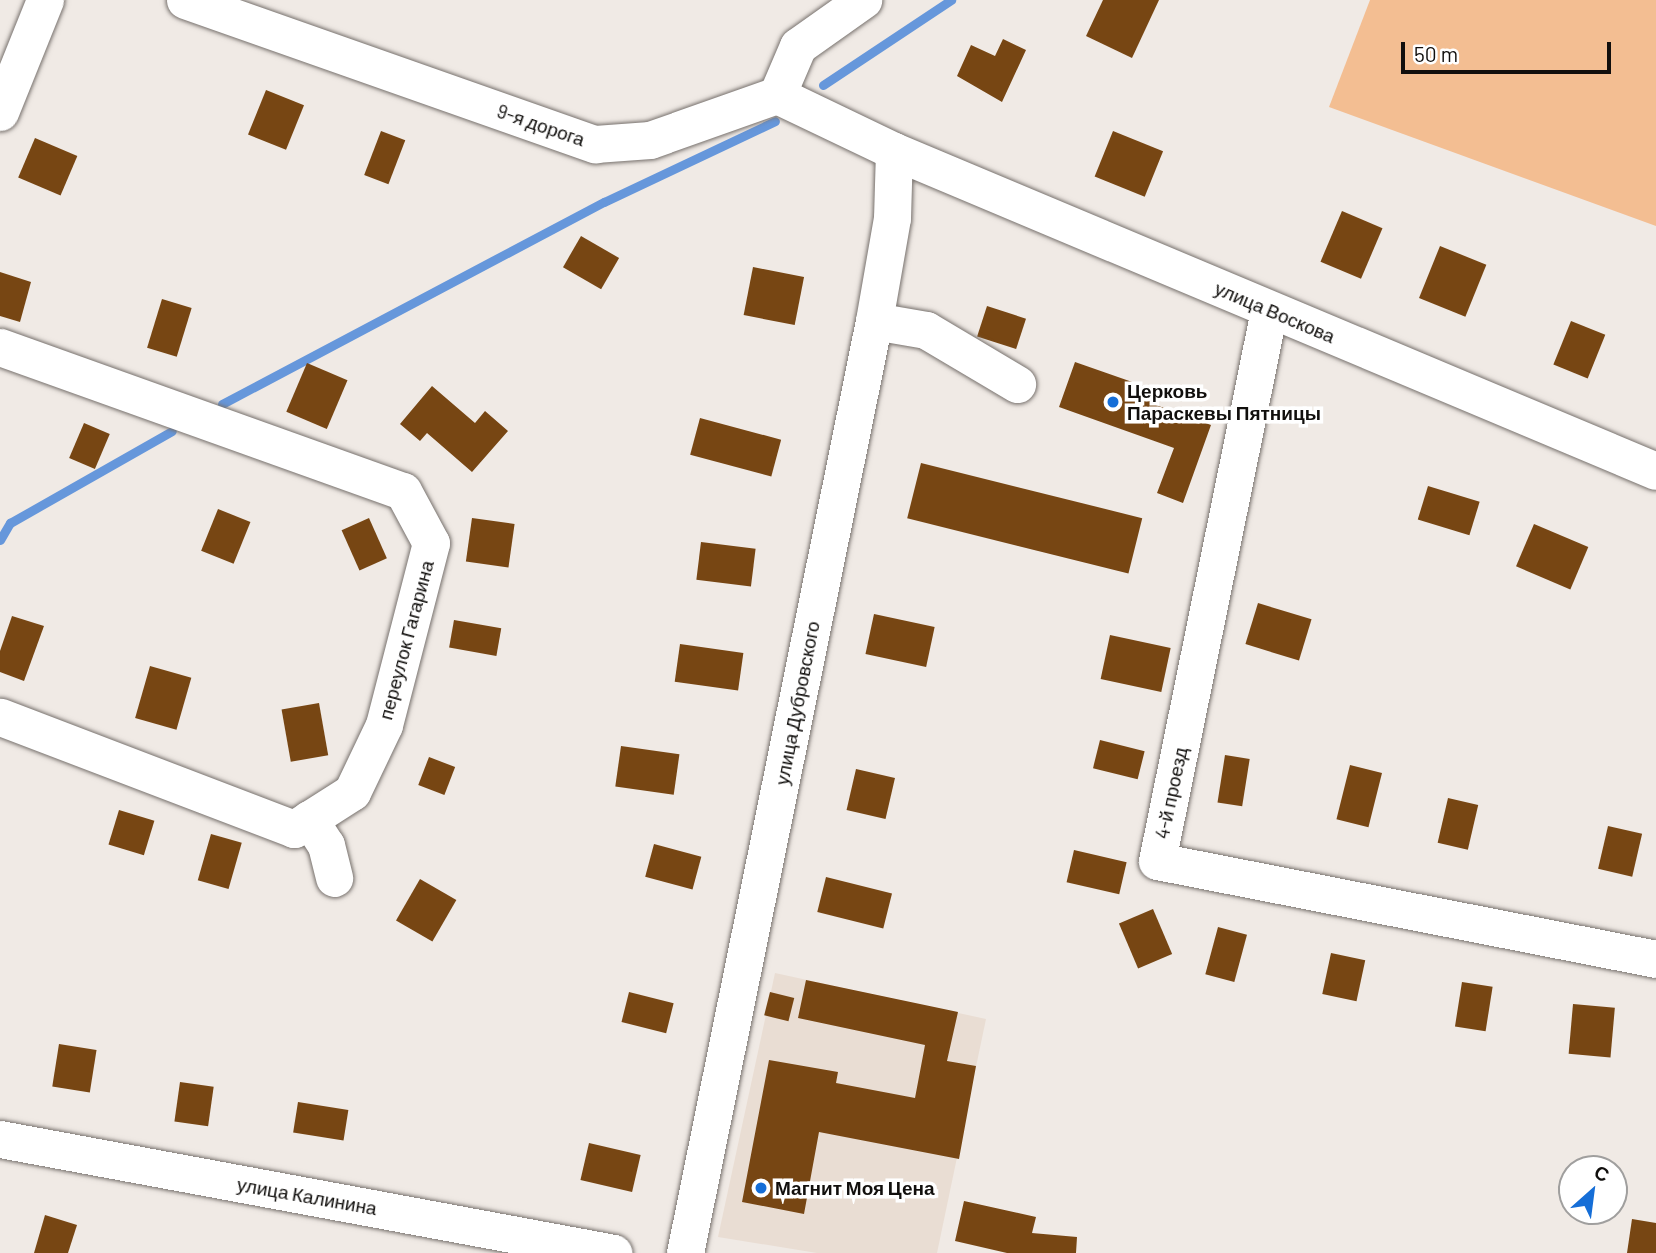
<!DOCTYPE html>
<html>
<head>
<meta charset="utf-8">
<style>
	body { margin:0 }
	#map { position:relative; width:1656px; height:1253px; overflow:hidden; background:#f0eae5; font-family:Barlow,sans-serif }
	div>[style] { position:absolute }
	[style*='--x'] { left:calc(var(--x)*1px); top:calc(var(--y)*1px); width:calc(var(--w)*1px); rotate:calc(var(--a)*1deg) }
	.built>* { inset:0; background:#e9ddd3 }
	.green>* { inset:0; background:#f3be92 }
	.stream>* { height:9px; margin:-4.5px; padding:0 4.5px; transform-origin:4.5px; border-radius:4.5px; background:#6697db }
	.building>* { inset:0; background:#774613; transform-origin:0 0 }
	.roads { filter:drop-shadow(0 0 2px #77716d) drop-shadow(0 0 2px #77716d) }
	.minor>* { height:37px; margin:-18.5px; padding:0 18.5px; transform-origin:18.5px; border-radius:18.5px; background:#fff }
	.dots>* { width:19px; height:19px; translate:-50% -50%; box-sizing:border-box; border:4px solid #fff; border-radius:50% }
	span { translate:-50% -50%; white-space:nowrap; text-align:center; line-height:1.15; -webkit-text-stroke:7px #fff; paint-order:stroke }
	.street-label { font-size:19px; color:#110f0d }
	.poi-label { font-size:19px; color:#110f0d; font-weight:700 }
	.left { translate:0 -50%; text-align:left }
	.north { position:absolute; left:1558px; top:1155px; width:70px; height:70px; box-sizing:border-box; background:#fff; border:2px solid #a09f9e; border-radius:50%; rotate:28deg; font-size:19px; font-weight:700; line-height:28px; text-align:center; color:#110f0d }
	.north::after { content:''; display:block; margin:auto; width:24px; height:32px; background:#156ed7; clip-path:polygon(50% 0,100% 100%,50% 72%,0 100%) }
	.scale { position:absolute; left:1401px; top:42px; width:210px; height:32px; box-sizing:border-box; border:4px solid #110f0d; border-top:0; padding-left:9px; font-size:21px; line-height:24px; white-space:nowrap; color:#110f0d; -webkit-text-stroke:5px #fff; paint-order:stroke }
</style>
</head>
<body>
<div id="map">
	<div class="built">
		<i style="clip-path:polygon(775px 973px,986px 1019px,937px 1253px,817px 1253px,718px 1237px)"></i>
	</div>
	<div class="green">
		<i style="clip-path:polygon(1370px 0,1656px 0,1656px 226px,1329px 107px)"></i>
	</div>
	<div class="stream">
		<i style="--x:823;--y:85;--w:154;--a:-33.6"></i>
		<i style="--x:222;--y:404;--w:432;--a:-27.9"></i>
		<i style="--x:604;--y:202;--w:189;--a:-25.3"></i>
		<i style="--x:0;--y:540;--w:20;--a:-60"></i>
		<i style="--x:10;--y:523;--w:186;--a:-29.6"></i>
	</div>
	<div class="building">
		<i style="clip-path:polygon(1103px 0,1159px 0,1132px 58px,1086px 36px)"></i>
		<i style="clip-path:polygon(1003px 39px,1026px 50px,1002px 102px,957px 76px,971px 45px,995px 56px)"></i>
		<i style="left:266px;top:90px;width:41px;height:48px;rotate:22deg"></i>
		<i style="left:381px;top:131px;width:26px;height:47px;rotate:21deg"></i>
		<i style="left:1113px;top:131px;width:54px;height:49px;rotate:22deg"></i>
		<i style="left:35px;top:138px;width:46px;height:43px;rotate:23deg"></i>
		<i style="left:1342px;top:211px;width:44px;height:55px;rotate:23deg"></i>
		<i style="left:581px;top:236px;width:44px;height:36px;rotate:30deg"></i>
		<i style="left:1440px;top:246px;width:50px;height:56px;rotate:22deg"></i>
		<i style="left:753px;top:267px;width:52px;height:49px;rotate:11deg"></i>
		<i style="clip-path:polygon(0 272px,31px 282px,20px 322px,0 316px)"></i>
		<i style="left:162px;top:299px;width:31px;height:51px;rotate:17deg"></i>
		<i style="left:987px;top:306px;width:41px;height:32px;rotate:18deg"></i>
		<i style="left:1571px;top:321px;width:37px;height:47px;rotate:22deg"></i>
		<i style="clip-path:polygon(1075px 362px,1158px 391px,1153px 404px,1211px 425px,1183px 503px,1157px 493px,1174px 448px,1059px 407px)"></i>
		<i style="left:307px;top:363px;width:44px;height:53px;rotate:23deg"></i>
		<i style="clip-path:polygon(432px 386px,475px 423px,485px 411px,508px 431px,472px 472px,427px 433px,420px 441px,400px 424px)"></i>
		<i style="left:700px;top:418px;width:84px;height:38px;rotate:15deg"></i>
		<i style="left:84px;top:423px;width:28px;height:38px;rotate:23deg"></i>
		<i style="left:921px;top:463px;width:228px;height:57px;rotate:14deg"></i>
		<i style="left:1428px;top:486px;width:54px;height:35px;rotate:17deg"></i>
		<i style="left:218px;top:509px;width:35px;height:45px;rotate:22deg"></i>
		<i style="left:369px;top:518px;width:44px;height:30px;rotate:66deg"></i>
		<i style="left:472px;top:518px;width:43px;height:44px;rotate:8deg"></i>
		<i style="left:1534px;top:524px;width:59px;height:46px;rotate:23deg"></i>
		<i style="left:701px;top:542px;width:55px;height:38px;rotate:7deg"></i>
		<i style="left:1258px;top:603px;width:56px;height:43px;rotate:17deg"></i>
		<i style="left:874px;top:614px;width:62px;height:41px;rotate:12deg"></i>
		<i style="clip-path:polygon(12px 616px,44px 626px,24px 681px,0 672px,0 651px)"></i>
		<i style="left:454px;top:620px;width:48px;height:28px;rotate:10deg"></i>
		<i style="left:1110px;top:635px;width:62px;height:45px;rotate:12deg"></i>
		<i style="left:680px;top:644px;width:64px;height:38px;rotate:8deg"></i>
		<i style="left:150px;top:666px;width:43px;height:54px;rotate:16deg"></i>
		<i style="left:319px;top:703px;width:53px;height:38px;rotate:80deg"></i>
		<i style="left:1100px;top:740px;width:46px;height:29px;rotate:14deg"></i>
		<i style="left:621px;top:746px;width:59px;height:41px;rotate:8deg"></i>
		<i style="left:1225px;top:755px;width:25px;height:48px;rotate:9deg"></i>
		<i style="left:429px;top:757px;width:28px;height:30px;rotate:21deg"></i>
		<i style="left:1350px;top:765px;width:33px;height:56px;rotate:14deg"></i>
		<i style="left:856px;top:769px;width:40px;height:42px;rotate:13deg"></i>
		<i style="left:1448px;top:798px;width:31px;height:46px;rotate:13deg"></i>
		<i style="left:119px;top:810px;width:37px;height:36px;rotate:17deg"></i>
		<i style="left:1608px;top:826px;width:35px;height:44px;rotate:13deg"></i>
		<i style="left:211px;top:834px;width:32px;height:48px;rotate:16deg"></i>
		<i style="left:654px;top:844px;width:49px;height:34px;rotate:15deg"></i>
		<i style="left:1074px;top:850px;width:54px;height:33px;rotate:13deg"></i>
		<i style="left:826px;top:877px;width:68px;height:36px;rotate:14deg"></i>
		<i style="left:420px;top:879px;width:42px;height:48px;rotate:30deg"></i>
		<i style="left:1153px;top:909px;width:49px;height:37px;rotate:67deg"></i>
		<i style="left:1218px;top:927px;width:30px;height:49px;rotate:15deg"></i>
		<i style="left:1331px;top:953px;width:35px;height:42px;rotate:12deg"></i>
		<i style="clip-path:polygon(806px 980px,958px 1012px,947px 1061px,976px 1066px,959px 1159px,819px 1132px,804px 1214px,742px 1202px,769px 1060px,838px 1072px,836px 1083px,915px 1098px,925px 1045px,798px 1018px)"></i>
		<i style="left:1462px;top:982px;width:31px;height:45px;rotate:9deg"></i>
		<i style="left:629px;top:992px;width:46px;height:31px;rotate:14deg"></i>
		<i style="left:770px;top:992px;width:25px;height:24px;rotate:14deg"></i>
		<i style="left:1573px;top:1004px;width:42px;height:50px;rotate:5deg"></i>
		<i style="left:59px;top:1044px;width:38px;height:43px;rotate:9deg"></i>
		<i style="left:180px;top:1082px;width:34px;height:40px;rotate:8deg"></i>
		<i style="left:298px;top:1102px;width:51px;height:31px;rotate:9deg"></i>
		<i style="left:589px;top:1143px;width:53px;height:38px;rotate:13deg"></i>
		<i style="clip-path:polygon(964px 1201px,1036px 1217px,1032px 1233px,1077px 1237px,1076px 1253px,1007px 1253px,955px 1241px)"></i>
		<i style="clip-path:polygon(45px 1215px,77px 1225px,68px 1253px,34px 1253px)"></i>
		<i style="clip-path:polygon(1632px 1219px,1656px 1223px,1656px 1253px,1627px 1253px)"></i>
	</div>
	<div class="roads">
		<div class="minor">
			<i style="--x:185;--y:0;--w:435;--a:19.4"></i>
			<i style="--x:595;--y:144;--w:55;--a:-4.2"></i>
			<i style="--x:650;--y:140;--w:135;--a:-19.5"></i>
			<i style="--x:777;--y:95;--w:130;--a:25.6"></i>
			<i style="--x:894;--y:151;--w:826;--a:22.78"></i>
			<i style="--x:777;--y:95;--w:53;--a:-66.8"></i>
			<i style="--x:798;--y:46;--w:80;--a:-35.3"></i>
			<i style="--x:0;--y:112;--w:121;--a:-68.1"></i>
			<i style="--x:1269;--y:310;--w:562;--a:101.49"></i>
			<i style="--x:1157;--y:861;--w:509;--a:11.11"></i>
			<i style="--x:874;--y:321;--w:53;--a:9.8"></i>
			<i style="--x:926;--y:330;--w:106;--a:30.7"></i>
			<i style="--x:0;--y:347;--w:428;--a:19.7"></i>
			<i style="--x:403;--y:491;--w:59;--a:61.7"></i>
			<i style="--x:431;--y:543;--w:188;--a:104.5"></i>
			<i style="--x:384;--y:725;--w:74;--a:115.5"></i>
			<i style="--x:352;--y:792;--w:69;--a:147.5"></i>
			<i style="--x:294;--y:829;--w:315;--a:-159.1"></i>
			<i style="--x:309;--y:819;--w:31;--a:57"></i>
			<i style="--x:326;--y:845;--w:34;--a:76"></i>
			<i style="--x:0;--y:1139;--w:624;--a:10.52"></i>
			<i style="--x:685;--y:1253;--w:951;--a:-78.54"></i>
			<i style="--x:874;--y:321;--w:105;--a:-80.1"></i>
			<i style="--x:892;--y:218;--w:67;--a:-88.3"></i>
		</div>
	</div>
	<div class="dots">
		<i style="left:1113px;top:402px;background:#156ed7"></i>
		<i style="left:761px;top:1188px;background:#156ed7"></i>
	</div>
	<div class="street-label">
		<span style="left:541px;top:125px;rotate:19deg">9-я дорога</span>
		<span style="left:1275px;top:312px;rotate:23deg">улица Воскова</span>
		<span style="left:406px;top:640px;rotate:-75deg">переулок Гагарина</span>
		<span style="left:797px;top:703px;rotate:-79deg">улица Дубровского</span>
		<span style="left:1171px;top:793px;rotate:-78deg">4-й проезд</span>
		<span style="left:307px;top:1196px;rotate:10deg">улица Калинина</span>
	</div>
	<div class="poi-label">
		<span class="left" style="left:1127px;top:402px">Церковь<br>Параскевы Пятницы</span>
		<span class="left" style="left:775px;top:1188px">Магнит Моя Цена</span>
	</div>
	<div class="north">С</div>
	<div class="scale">50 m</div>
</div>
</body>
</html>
